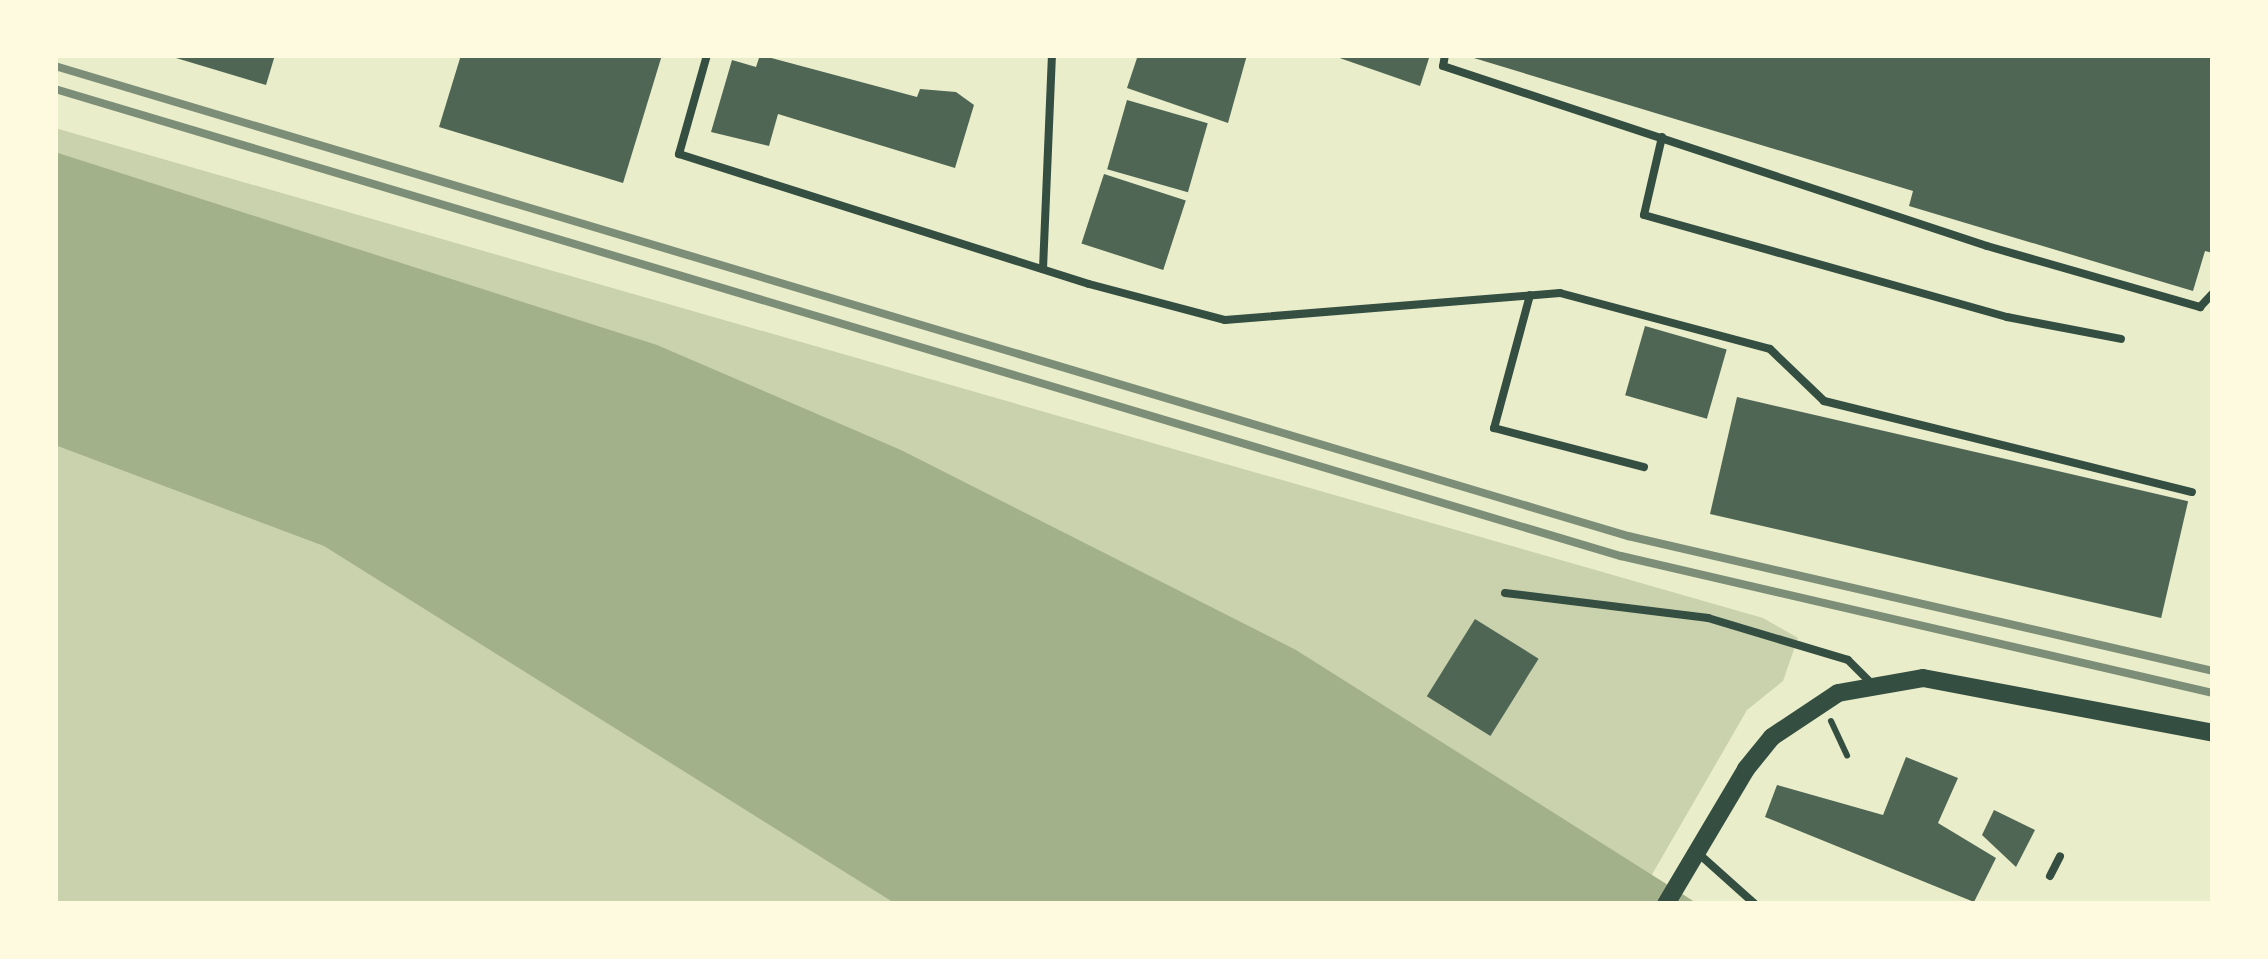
<!DOCTYPE html>
<html>
<head>
<meta charset="utf-8">
<style>
	body { margin:0 }
	#map { position:relative; width:2268px; height:959px; overflow:hidden; background:#e9edc9; font-family:"Varela Round",sans-serif }
	div>[style] { position:absolute }
	[style*='--x'] { left:calc(var(--x)*1px); top:calc(var(--y)*1px); width:calc(var(--w)*1px); rotate:calc(var(--a)*1deg) }
	.green>* { inset:0; background:#cad2ad }
	.water>* { inset:0; background:#a3b18a }
	.building>* { inset:0; background:#4f6655; transform-origin:0 0 }
	.path>* { height:6px; margin:-3px; padding:0 3px; transform-origin:3px; border-radius:3px; background:#344e41 }
	.service>* { height:8px; margin:-4px; padding:0 4px; transform-origin:4px; border-radius:4px; background:#344e41 }
	.tertiary>* { height:18px; margin:-9px; padding:0 9px; transform-origin:9px; border-radius:9px; background:#344e41 }
	.rail>* { height:8px; margin:-4px; padding:0 4px; transform-origin:4px; border-radius:4px; background:#7c8e77 }
	span { translate:-50% -50%; white-space:nowrap; text-align:center; line-height:1.15; -webkit-text-stroke:9px #fefae0; paint-order:stroke }
	.frame { position:absolute; inset:0; border:58px solid #fefae0; pointer-events:none }
</style>
</head>
<body>
<div id="map">
	<div class="green">
		<i style="clip-path:polygon(55px 128px,1763px 618px,1798px 638px,1783px 681px,1747px 710px,1635px 904px,55px 904px)"></i>
	</div>
	<div class="water">
		<i style="clip-path:polygon(55px 152px,657px 345px,901px 450px,1296px 650px,1698px 904px,896px 904px,324px 546px,55px 445px)"></i>
	</div>
	<div class="building">
		<i style="clip-path:polygon(166px 55px,275px 55px,266px 85px)"></i>
		<i style="clip-path:polygon(461px 55px,662px 55px,623px 183px,439px 127px)"></i>
		<i style="clip-path:polygon(760px 55px,917px 97px,920px 89px,956px 92px,974px 105px,955px 168px,778px 114px,769px 146px,711px 132px,732px 60px,756px 67px)"></i>
		<i style="clip-path:polygon(1138px 55px,1247px 55px,1228px 123px,1127px 88px)"></i>
		<i style="clip-path:polygon(1331px 55px,1430px 55px,1420px 86px)"></i>
		<i style="clip-path:polygon(1464px 55px,2213px 55px,2213px 253px,2205px 251px,2193px 291px,1909px 206px,1913px 191px)"></i>
		<i style="left:1127px;top:100px;width:84px;height:72px;rotate:16deg"></i>
		<i style="left:1104px;top:174px;width:86px;height:73px;rotate:18deg"></i>
		<i style="left:1645px;top:326px;width:85px;height:72px;rotate:16deg"></i>
		<i style="left:1737px;top:397px;width:463px;height:120px;rotate:13deg"></i>
		<i style="left:1475px;top:619px;width:75px;height:91px;rotate:32deg"></i>
		<i style="clip-path:polygon(1906px 757px,1958px 778px,1938px 823px,1996px 858px,1974px 902px,1765px 817px,1777px 785px,1883px 815px)"></i>
		<i style="clip-path:polygon(1994px 810px,2035px 830px,2016px 867px,1982px 835px)"></i>
	</div>
	<div class="path">
		<i style="--x:1831;--y:721;--w:38;--a:65"></i>
	</div>
	<div class="service">
		<i style="--x:707;--y:55;--w:103;--a:105.8"></i>
		<i style="--x:679;--y:154;--w:430;--a:17.6"></i>
		<i style="--x:1089;--y:284;--w:141;--a:14.8"></i>
		<i style="--x:1225;--y:320;--w:336;--a:-4.6"></i>
		<i style="--x:1560;--y:293;--w:217;--a:14.9"></i>
		<i style="--x:1770;--y:349;--w:75;--a:43.9"></i>
		<i style="--x:1824;--y:401;--w:379;--a:13.9"></i>
		<i style="--x:1445;--y:55;--w:11;--a:100"></i>
		<i style="--x:1443;--y:66;--w:573;--a:18.31"></i>
		<i style="--x:1987;--y:246;--w:222;--a:16"></i>
		<i style="--x:2200;--y:307;--w:19;--a:-47"></i>
		<i style="--x:1662;--y:137;--w:80;--a:103"></i>
		<i style="--x:1644;--y:215;--w:377;--a:15.7"></i>
		<i style="--x:2007;--y:317;--w:116;--a:10.9"></i>
		<i style="--x:1043;--y:269;--w:214;--a:-87.6"></i>
		<i style="--x:1530;--y:295;--w:138;--a:105.1"></i>
		<i style="--x:1494;--y:428;--w:155;--a:14.6"></i>
		<i style="--x:1505;--y:593;--w:205;--a:7"></i>
		<i style="--x:1708;--y:618;--w:146;--a:16.7"></i>
		<i style="--x:1848;--y:660;--w:34;--a:45"></i>
		<i style="--x:1699;--y:854;--w:75;--a:41.8"></i>
		<i style="--x:2050;--y:876;--w:22;--a:-63"></i>
	</div>
	<div class="tertiary">
		<i style="--x:1666;--y:904;--w:157;--a:-59.3"></i>
		<i style="--x:1746;--y:769;--w:41;--a:-50.9"></i>
		<i style="--x:1772;--y:737;--w:79;--a:-33.7"></i>
		<i style="--x:1838;--y:693;--w:86;--a:-10"></i>
		<i style="--x:1923;--y:678;--w:295;--a:10.7"></i>
	</div>
	<div class="rail">
		<i style="--x:55;--y:66;--w:1642;--a:16.64"></i>
		<i style="--x:1628;--y:536;--w:600;--a:12.99"></i>
		<i style="--x:55;--y:89;--w:1634;--a:16.61"></i>
		<i style="--x:1621;--y:556;--w:608;--a:13.03"></i>
	</div>
	<div class="frame"></div>
</div>
</body>
</html>
